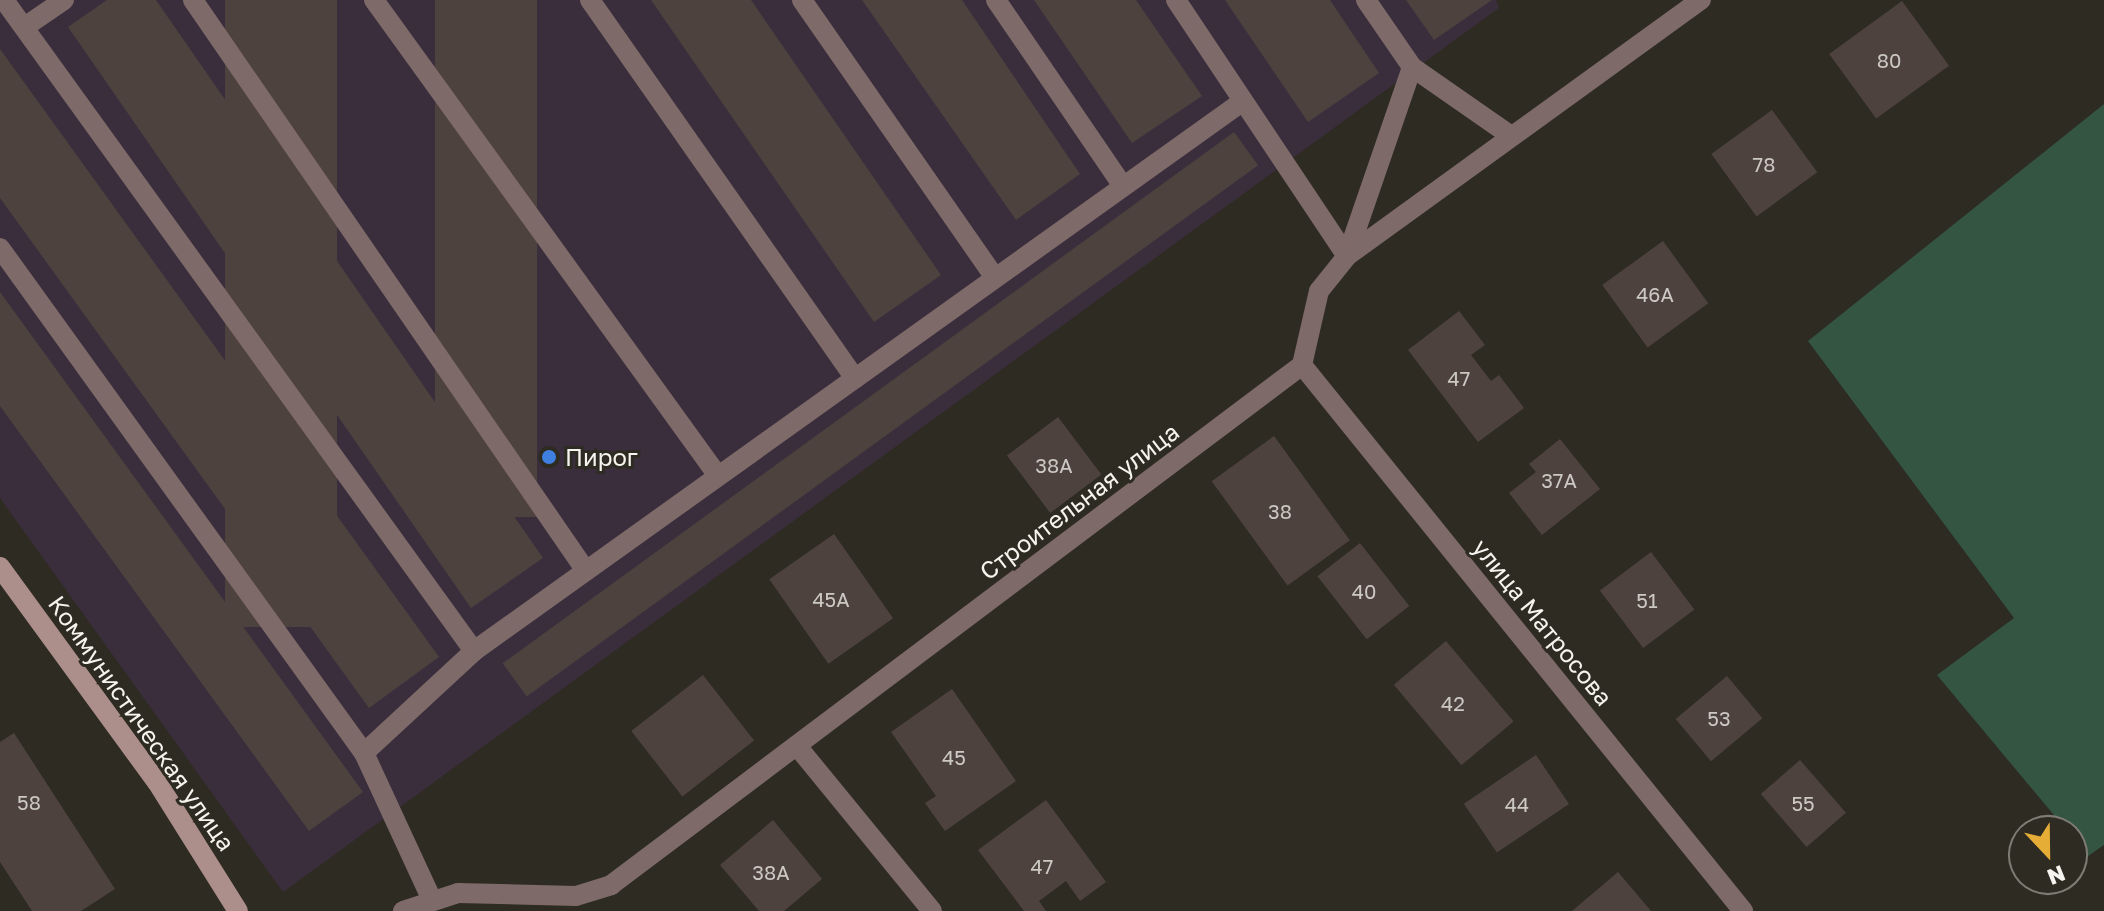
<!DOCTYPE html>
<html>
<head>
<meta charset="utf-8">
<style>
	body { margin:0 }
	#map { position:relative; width:2104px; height:911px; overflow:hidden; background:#2e2b22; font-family:"Golos Text",sans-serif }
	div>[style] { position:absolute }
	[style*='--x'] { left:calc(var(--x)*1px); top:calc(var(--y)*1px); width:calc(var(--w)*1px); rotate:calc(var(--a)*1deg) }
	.industrial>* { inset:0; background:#3a2e3c }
	.green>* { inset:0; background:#335542 }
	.building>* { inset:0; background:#4e423f; transform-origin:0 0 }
	.lane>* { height:20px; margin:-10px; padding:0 10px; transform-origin:10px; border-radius:10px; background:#7e6a68 }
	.street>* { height:20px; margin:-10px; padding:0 10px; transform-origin:10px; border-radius:10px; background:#7e6a68 }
	.secondary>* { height:20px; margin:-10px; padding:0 10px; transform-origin:10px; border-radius:10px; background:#ac8e8a }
	.dots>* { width:22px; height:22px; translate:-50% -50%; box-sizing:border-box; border:4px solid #2e2b22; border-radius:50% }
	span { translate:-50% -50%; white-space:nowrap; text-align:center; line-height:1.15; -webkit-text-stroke:6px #2e2b22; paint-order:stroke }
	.number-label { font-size:20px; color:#ccc8c2 }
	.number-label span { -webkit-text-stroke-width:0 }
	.poi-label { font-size:24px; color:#f6f4ee }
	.left { translate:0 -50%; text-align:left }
	.street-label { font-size:24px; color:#f6f4ee }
	.north { position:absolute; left:2008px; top:815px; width:80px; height:80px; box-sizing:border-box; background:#2e2b22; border:2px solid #7e7b74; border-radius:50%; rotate:158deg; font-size:22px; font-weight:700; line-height:32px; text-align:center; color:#f6f4ee }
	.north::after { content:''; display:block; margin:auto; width:28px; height:36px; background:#e5ad36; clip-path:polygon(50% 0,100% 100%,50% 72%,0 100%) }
</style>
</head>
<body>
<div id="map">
	<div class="industrial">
		<i style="clip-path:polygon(0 0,1496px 0,1499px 8px,283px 892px,0 498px)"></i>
	</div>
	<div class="green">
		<i style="clip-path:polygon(2104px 104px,2104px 845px,2088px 856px,1937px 675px,2014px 618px,1808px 341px)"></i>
	</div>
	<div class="building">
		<i style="clip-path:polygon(107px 0,156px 0,543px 558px,471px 608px,68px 27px)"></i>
		<i style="left:225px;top:0;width:112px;height:627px"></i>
		<i style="left:435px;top:0;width:102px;height:517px"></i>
		<i style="clip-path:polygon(651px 0,751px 0,941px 275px,874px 322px)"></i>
		<i style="clip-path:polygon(862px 0,962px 0,1080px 174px,1016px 220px)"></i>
		<i style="clip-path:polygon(1034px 0,1136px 0,1202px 96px,1132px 143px)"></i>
		<i style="clip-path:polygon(1225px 0,1330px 0,1379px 73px,1308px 122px)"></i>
		<i style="clip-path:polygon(1406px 0,1492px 0,1434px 40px)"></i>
		<i style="left:1902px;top:1px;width:80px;height:90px;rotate:54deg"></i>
		<i style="clip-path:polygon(0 49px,439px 657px,369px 708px,0 198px)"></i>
		<i style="left:1772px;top:110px;width:77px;height:75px;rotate:54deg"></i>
		<i style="left:1234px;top:132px;width:41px;height:904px;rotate:54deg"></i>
		<i style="left:1663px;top:241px;width:77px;height:75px;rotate:54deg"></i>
		<i style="clip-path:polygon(0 292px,363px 792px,309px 831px,0 406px)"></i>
		<i style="clip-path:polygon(1459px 311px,1485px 345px,1471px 355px,1491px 381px,1499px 375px,1524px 408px,1478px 442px,1408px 350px)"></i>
		<i style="left:1058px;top:417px;width:72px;height:64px;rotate:53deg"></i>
		<i style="left:1274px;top:436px;width:129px;height:77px;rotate:54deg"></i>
		<i style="clip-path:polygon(1560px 439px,1600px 489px,1542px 535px,1509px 493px,1536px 472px,1529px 464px)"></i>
		<i style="left:834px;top:534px;width:103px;height:79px;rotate:55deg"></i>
		<i style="left:1360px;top:543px;width:80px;height:54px;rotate:52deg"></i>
		<i style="left:1651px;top:552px;width:72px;height:64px;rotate:53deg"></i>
		<i style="left:1446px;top:641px;width:105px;height:68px;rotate:50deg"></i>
		<i style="left:703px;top:675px;width:83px;height:91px;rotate:52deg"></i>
		<i style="left:1727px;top:676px;width:55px;height:67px;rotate:50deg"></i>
		<i style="clip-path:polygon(952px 689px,1016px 781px,945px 831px,925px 803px,936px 796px,891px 732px)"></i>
		<i style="clip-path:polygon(14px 733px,115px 889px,81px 911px,32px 911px,0 862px,0 742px)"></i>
		<i style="left:1536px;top:755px;width:59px;height:87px;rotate:56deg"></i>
		<i style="left:1800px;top:760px;width:70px;height:52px;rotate:49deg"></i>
		<i style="clip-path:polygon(1046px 800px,1106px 882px,1080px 901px,1066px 881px,1039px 901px,1046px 911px,1024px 911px,978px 850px)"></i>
		<i style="clip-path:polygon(773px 820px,822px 879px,784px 911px,759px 911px,720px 865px)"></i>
		<i style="clip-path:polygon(1618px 872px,1651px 911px,1572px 911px)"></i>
	</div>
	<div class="lane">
		<i style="--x:4;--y:0;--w:803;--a:54.17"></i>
		<i style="--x:193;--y:0;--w:693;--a:55.46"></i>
		<i style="--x:374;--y:0;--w:587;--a:54.14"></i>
		<i style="--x:590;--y:0;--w:462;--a:55"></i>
		<i style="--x:802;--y:0;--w:338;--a:55.2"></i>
		<i style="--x:996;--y:0;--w:225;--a:55.7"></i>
		<i style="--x:1176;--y:0;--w:308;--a:56.3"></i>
		<i style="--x:1347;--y:256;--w:200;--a:-71"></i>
		<i style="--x:1366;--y:0;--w:81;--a:55.5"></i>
		<i style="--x:1412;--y:67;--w:119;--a:34.8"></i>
		<i style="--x:26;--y:26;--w:46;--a:-34.4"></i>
		<i style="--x:0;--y:248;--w:623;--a:54.22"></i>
		<i style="--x:364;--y:753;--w:150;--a:-42.8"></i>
		<i style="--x:474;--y:651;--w:945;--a:-35.57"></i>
		<i style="--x:364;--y:753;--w:160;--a:65.2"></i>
	</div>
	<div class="street">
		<i style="--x:1302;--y:365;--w:702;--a:51.07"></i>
		<i style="--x:797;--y:746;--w:213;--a:50.7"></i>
		<i style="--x:403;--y:911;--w:58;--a:-18.1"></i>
		<i style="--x:458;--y:893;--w:118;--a:1.5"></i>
		<i style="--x:576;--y:896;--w:37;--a:-17"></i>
		<i style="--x:611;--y:885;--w:865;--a:-36.96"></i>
		<i style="--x:1302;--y:365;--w:76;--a:-77.1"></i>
		<i style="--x:1319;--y:291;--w:45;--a:-51.3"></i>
		<i style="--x:1347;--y:256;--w:437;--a:-35.9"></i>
	</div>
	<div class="secondary">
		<i style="--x:0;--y:567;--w:266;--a:53.9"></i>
		<i style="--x:157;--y:782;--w:152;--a:57.9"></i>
	</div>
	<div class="dots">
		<i style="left:549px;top:457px;background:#3f7fe0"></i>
	</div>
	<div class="number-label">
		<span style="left:1889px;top:60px">80</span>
		<span style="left:1764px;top:164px">78</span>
		<span style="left:1655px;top:294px">46А</span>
		<span style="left:1459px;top:378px">47</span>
		<span style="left:1054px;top:465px">38А</span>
		<span style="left:1559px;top:480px">37А</span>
		<span style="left:1280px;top:511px">38</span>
		<span style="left:1364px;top:591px">40</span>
		<span style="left:831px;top:599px">45А</span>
		<span style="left:1647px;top:600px">51</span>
		<span style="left:1453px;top:703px">42</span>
		<span style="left:1719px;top:718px">53</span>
		<span style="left:954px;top:757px">45</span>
		<span style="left:29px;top:802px">58</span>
		<span style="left:1803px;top:803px">55</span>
		<span style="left:1517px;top:804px">44</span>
		<span style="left:1042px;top:866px">47</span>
		<span style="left:771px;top:872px">38А</span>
	</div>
	<div class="poi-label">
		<span class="left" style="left:565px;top:457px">Пирог</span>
	</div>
	<div class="street-label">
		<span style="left:1079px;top:501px;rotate:-37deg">Строительная улица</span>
		<span style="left:1543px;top:622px;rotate:51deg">улица Матросова</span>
		<span style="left:142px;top:723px;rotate:55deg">Коммунистическая улица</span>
	</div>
	<div class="north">N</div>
</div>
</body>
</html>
